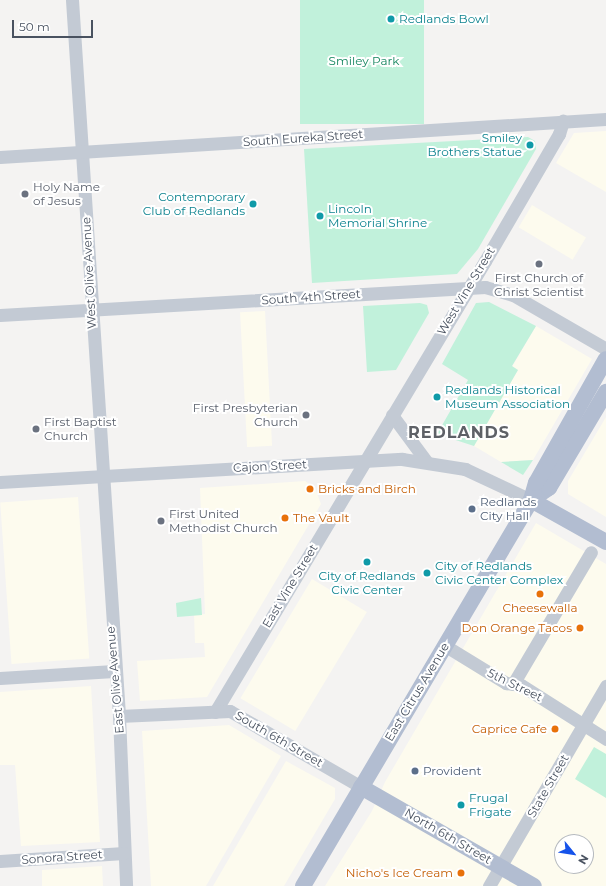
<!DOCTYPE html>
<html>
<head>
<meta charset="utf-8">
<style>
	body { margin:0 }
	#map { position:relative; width:606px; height:886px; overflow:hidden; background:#f4f3f2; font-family:Montserrat,sans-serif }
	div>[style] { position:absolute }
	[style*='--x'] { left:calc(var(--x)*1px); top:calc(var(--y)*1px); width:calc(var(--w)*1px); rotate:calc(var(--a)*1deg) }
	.commercial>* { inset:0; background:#fdfbee; transform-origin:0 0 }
	.green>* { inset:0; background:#c1f1db; transform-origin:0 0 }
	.minor>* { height:13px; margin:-6.5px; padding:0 6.5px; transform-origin:6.5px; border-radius:6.5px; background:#c3cad4 }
	.major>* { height:16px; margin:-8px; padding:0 8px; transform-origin:8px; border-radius:8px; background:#b2bdd1 }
	.dots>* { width:11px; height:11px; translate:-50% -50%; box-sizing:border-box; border:2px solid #fff; border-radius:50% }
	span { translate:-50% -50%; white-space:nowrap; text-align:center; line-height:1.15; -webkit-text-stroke:4px #fff; paint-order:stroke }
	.culture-label { font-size:12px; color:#0d838f }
	.left { translate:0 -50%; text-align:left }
	.right { translate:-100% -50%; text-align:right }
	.park-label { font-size:12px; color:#15865f }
	.street-label { font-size:12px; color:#495260 }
	.worship-label { font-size:12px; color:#5b616d }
	.food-label { font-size:12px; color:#c56008 }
	.service-label { font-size:12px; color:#4e5e75 }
	.district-label { font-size:16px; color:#5e6167; font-weight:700; letter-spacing:1px }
	.north { position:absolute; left:554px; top:834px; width:40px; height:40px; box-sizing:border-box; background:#fff; border:1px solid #b6babf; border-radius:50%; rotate:120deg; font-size:11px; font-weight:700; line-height:16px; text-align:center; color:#495260 }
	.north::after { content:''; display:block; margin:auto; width:14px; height:18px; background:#1653ea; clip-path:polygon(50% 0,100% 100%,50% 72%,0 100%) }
	.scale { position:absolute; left:12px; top:20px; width:81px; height:18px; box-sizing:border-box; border:2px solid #495260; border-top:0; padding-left:5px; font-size:12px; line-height:14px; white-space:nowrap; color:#495260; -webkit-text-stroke:3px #fff; paint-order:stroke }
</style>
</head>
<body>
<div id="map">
	<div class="commercial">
		<i style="clip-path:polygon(606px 131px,606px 192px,556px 163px,574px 133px)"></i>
		<i style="left:532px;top:205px;width:63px;height:26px;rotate:31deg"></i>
		<i style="left:265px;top:311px;width:135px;height:25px;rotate:87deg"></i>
		<i style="clip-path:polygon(536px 326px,592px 359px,533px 460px,501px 462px,474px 446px,518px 370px,512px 367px)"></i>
		<i style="clip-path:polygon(606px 417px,606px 517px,568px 494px,568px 481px)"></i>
		<i style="clip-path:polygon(305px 481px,315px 488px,321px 504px,207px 697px,140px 701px,137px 661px,205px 657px,204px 643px,195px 643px,194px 615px,205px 614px,200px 488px)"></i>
		<i style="left:78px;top:497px;width:162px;height:78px;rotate:86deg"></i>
		<i style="clip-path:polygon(evenodd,536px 523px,606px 564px,606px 886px,325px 886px,372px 811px,385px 782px,536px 523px,562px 842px,586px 842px,586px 866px,562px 866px,562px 842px)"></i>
		<i style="left:312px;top:579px;width:64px;height:139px;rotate:31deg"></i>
		<i style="clip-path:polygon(91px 686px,100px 842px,21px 846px,15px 765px,0 765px,0 692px)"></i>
		<i style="clip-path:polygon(229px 725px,281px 756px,206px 886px,151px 886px,142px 731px)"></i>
		<i style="clip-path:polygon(286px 761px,335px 788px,335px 799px,284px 886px,213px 886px)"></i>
		<i style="clip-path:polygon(102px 866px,103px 886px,42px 886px,42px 870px)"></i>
	</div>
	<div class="green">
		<i style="left:300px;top:0;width:124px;height:124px"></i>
		<i style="clip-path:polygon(528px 137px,535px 141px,536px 149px,478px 249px,457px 274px,312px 283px,304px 149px)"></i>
		<i style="clip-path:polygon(489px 302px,536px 326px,512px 366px,518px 370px,474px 446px,437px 434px,468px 380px,442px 364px,476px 303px)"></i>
		<i style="clip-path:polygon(420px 303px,427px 305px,429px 313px,396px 370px,367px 372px,363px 306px)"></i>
		<i style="clip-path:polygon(533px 460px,523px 475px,501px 462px)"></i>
		<i style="clip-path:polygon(201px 598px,202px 615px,177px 617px,176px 603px)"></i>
		<i style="clip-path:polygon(594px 747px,606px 754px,606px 798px,575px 779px)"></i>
	</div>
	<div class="minor">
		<i style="--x:72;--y:0;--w:718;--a:86.24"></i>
		<i style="--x:119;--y:716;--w:170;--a:87.6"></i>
		<i style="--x:0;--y:157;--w:607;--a:-3.59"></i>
		<i style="--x:0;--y:315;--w:486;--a:-3.3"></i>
		<i style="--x:485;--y:287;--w:29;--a:16"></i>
		<i style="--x:513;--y:295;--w:108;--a:30.1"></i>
		<i style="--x:392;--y:415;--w:57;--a:53.5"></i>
		<i style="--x:0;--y:482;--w:403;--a:-3.3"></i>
		<i style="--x:402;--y:459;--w:64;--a:9"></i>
		<i style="--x:465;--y:469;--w:73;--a:25.2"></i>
		<i style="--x:444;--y:645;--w:73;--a:31.5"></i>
		<i style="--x:506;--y:683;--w:15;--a:8"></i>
		<i style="--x:521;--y:685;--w:101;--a:32.4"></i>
		<i style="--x:0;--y:678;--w:114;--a:-3.5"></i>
		<i style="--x:513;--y:684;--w:153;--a:-59.4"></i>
		<i style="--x:215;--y:712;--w:526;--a:-59.09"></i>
		<i style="--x:485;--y:261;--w:147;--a:-59.8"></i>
		<i style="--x:559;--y:134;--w:14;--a:-73"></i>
		<i style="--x:119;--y:716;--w:111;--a:-2.6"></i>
		<i style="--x:230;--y:711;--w:151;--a:30.1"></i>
		<i style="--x:0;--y:861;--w:124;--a:-3.7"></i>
		<i style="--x:489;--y:886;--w:232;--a:-59.7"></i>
	</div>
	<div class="major">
		<i style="--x:531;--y:500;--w:22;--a:-34"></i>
		<i style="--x:549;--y:488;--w:112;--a:-59.3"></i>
		<i style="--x:531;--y:500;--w:86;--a:29.2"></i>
		<i style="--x:361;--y:787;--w:199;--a:29.8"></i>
		<i style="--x:303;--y:886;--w:448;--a:-59.4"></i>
		<i style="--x:531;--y:500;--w:18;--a:-74"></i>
		<i style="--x:536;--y:483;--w:142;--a:-60.6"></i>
	</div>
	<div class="dots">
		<i style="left:391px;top:19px;background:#0f9aa8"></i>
		<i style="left:530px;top:145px;background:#0f9aa8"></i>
		<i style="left:25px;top:194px;background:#6b7280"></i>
		<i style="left:253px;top:204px;background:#0f9aa8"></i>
		<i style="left:320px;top:216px;background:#0f9aa8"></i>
		<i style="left:539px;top:264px;background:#6b7280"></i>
		<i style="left:437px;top:397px;background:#0f9aa8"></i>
		<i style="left:306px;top:415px;background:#6b7280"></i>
		<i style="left:36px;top:429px;background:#6b7280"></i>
		<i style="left:310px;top:489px;background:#e8710a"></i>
		<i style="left:472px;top:509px;background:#5c6f8a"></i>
		<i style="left:285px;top:518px;background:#e8710a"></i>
		<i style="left:161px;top:521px;background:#6b7280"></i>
		<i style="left:367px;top:562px;background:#0f9aa8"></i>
		<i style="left:427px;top:573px;background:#0f9aa8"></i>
		<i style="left:540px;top:594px;background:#e8710a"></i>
		<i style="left:580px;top:628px;background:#e8710a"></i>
		<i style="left:555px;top:729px;background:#e8710a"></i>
		<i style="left:415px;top:771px;background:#5c6f8a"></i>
		<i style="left:461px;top:805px;background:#0f9aa8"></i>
		<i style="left:461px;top:873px;background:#e8710a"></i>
	</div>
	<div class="culture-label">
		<span class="left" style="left:399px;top:19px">Redlands Bowl</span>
		<span class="right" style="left:522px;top:145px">Smiley<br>Brothers Statue</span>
		<span class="right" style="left:245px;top:204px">Contemporary<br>Club of Redlands</span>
		<span class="left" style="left:328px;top:216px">Lincoln<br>Memorial Shrine</span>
		<span class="left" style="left:445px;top:397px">Redlands Historical<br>Museum Association</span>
		<span class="left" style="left:435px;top:573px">City of Redlands<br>Civic Center Complex</span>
		<span style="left:367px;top:583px">City of Redlands<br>Civic Center</span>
		<span class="left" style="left:469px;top:805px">Frugal<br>Frigate</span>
	</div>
	<div class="park-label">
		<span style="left:364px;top:61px">Smiley Park</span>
	</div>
	<div class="street-label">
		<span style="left:303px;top:138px;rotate:-4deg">South Eureka Street</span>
		<span style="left:89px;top:273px;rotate:-93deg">West Olive Avenue</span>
		<span style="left:466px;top:291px;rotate:-59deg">West Vine Street</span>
		<span style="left:311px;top:297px;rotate:-4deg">South 4th Street</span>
		<span style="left:270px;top:466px;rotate:-3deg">Cajon Street</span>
		<span style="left:290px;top:586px;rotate:-59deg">East Vine Street</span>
		<span style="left:115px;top:680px;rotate:-95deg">East Olive Avenue</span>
		<span style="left:515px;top:685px;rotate:26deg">5th Street</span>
		<span style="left:417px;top:692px;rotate:-59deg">East Citrus Avenue</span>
		<span style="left:279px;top:739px;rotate:30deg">South 6th Street</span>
		<span style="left:548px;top:786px;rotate:-60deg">State Street</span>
		<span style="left:448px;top:836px;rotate:30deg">North 6th Street</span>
		<span style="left:62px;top:857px;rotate:-4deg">Sonora Street</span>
	</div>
	<div class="worship-label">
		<span class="left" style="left:33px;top:194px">Holy Name<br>of Jesus</span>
		<span style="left:539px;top:285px">First Church of<br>Christ Scientist</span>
		<span class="right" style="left:298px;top:415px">First Presbyterian<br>Church</span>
		<span class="left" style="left:44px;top:429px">First Baptist<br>Church</span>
		<span class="left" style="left:169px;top:521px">First United<br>Methodist Church</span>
	</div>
	<div class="food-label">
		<span class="left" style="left:318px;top:489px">Bricks and Birch</span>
		<span class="left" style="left:293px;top:518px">The Vault</span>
		<span style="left:540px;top:608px">Cheesewalla</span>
		<span class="right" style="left:572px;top:628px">Don Orange Tacos</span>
		<span class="right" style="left:547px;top:729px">Caprice Cafe</span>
		<span class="right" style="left:453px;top:873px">Nicho's Ice Cream</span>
	</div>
	<div class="service-label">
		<span class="left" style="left:480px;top:509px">Redlands<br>City Hall</span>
		<span class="left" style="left:423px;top:771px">Provident</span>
	</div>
	<div class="district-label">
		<span style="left:459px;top:433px">REDLANDS</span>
	</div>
	<div class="north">N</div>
	<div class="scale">50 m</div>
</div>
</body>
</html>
